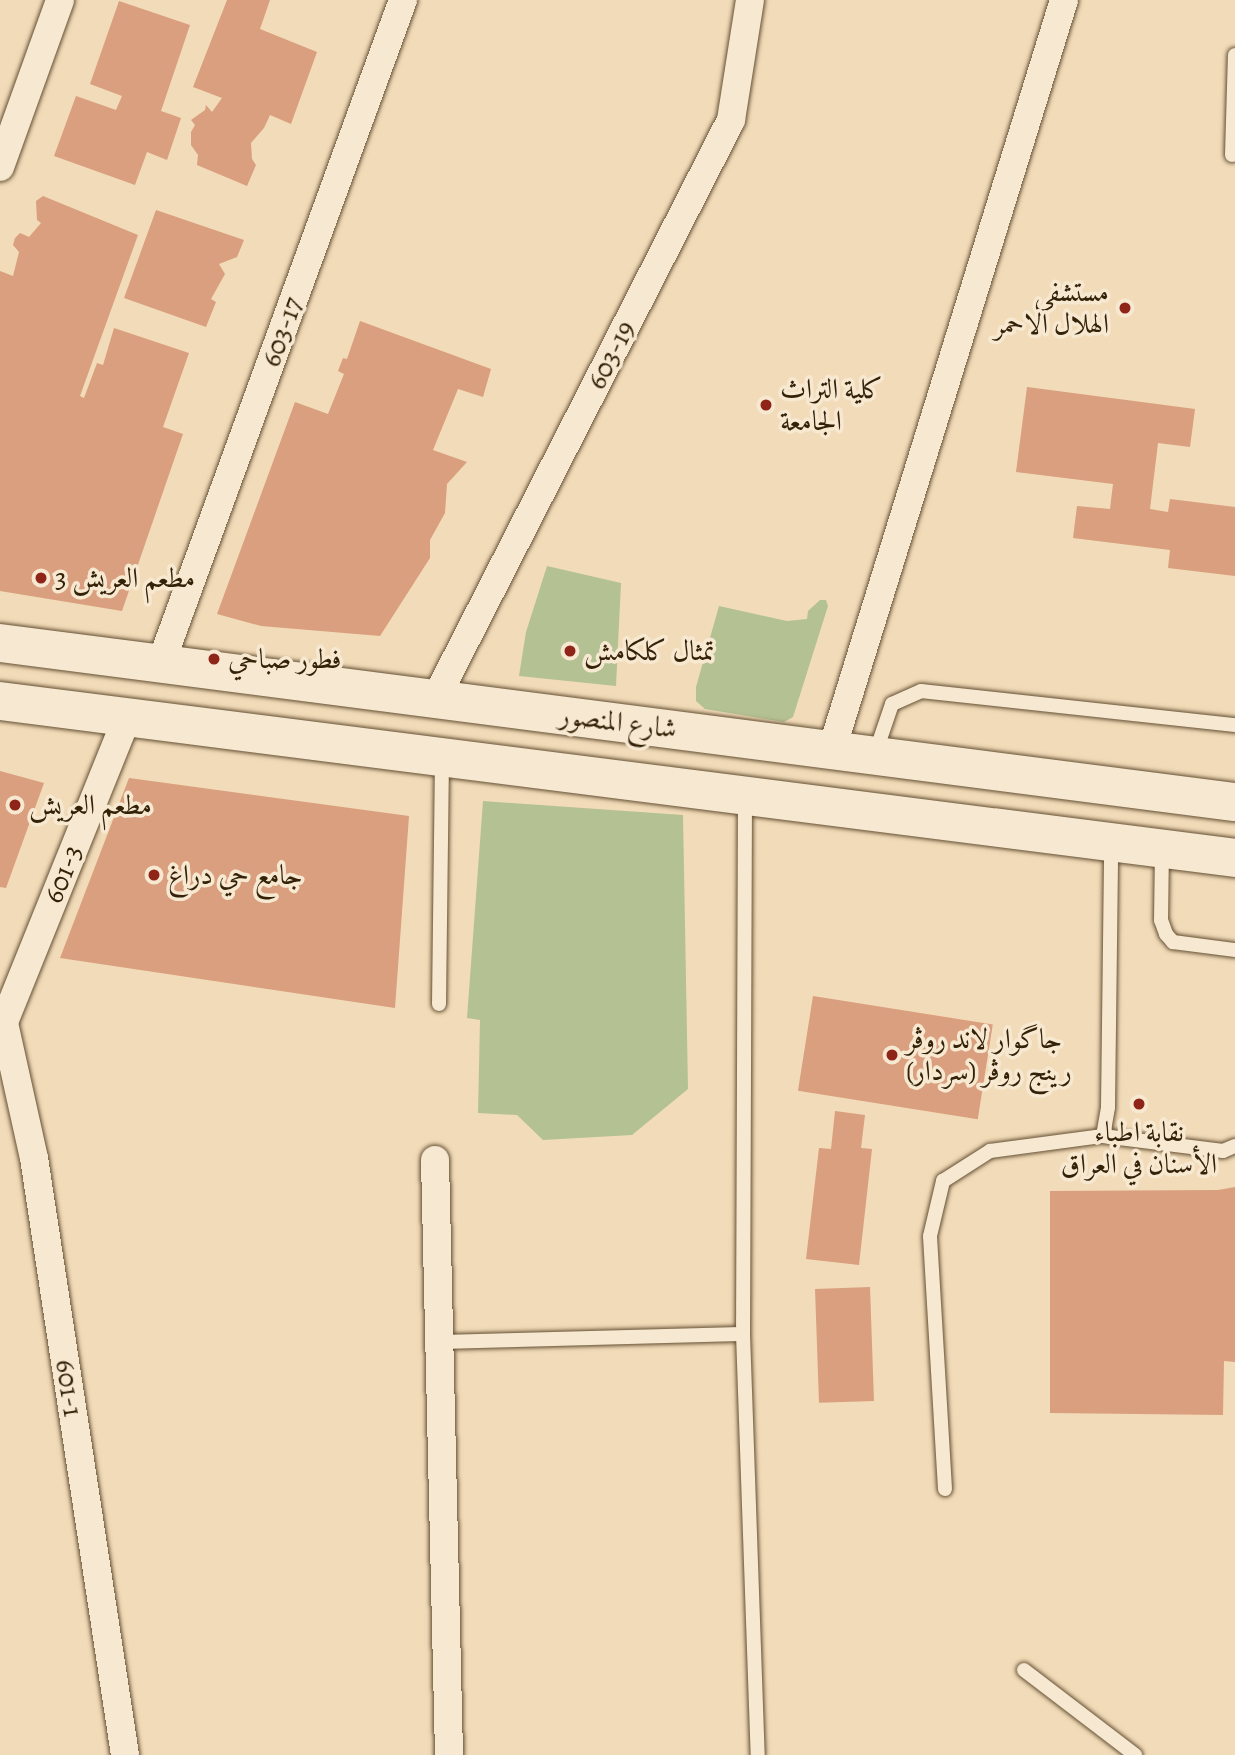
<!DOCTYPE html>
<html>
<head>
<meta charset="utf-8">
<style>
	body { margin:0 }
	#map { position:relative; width:1235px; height:1755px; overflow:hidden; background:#f2dbb8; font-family:Alegreya,Amiri,serif }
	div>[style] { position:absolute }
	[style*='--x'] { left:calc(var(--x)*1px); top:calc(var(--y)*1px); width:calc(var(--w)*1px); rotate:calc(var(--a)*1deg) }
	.green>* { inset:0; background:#b4c193 }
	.building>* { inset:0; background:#d99f7e; transform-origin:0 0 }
	.roads { filter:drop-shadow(0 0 2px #645034) drop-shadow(0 0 2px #645034) }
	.lane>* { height:14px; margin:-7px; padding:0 7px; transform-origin:7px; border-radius:7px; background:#f7e8d1 }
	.street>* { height:28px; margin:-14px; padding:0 14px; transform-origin:14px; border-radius:14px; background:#f7e8d1 }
	.secondary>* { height:38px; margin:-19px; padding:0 19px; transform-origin:19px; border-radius:19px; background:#f7e8d1 }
	.dots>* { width:19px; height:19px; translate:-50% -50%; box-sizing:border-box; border:4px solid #f7e8d1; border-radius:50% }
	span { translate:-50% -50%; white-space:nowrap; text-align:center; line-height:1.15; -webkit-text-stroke:7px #f7e8d1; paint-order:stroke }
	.poi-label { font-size:28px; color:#342208 }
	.right { translate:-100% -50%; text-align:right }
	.left { translate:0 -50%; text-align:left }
	.street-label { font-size:28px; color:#342208 }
</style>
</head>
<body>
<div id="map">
	<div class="green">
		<i style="clip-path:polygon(547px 566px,621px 583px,616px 686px,519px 676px,526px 632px)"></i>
		<i style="clip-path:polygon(820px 600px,826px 600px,828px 606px,793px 717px,784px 722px,705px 709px,696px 701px,696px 687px,719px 606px,787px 621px,807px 619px,808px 611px)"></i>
		<i style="clip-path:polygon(483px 801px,683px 815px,688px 1089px,632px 1135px,543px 1140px,517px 1115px,478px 1113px,480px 1020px,467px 1018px)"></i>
	</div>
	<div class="building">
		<i style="clip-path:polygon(227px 0,270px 0,260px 29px,317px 52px,291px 124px,270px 115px,264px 128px,251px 143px,252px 159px,256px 165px,247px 186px,197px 165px,198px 155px,191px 145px,191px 132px,195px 125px,191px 120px,205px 110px,206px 105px,212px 112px,222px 98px,193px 87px)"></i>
		<i style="clip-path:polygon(119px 1px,190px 25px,161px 111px,181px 118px,167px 160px,147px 152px,135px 185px,54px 156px,76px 96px,116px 110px,122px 96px,90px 84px)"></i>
		<i style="clip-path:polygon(43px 196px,138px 235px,80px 396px,84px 398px,97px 363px,103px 365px,114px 328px,189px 353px,163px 427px,183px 434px,122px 611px,0 591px,0 271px,13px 276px,19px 252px,13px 245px,15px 238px,20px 233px,29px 237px,41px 223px,37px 220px,36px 201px)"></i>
		<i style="clip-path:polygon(156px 210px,244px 240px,237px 257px,219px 264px,225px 274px,211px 299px,216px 302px,206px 327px,124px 298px)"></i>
		<i style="clip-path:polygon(360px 321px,491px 369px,483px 397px,458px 389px,433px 450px,467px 462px,447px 484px,445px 513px,430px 540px,430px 558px,380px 636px,261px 626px,217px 614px,295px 402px,328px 414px,344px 374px,338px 371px,343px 358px,347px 359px)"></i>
		<i style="clip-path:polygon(1027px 387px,1195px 409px,1190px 447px,1158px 443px,1150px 509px,1168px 512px,1170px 499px,1235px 507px,1235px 576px,1168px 568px,1170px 550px,1073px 538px,1077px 506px,1110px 509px,1113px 484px,1016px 472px)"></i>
		<i style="clip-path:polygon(0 771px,44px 783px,6px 888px,0 887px)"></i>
		<i style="clip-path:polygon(129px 778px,409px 816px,395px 1008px,60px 958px)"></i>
		<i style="left:813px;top:996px;width:182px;height:96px;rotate:9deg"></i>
		<i style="clip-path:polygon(835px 1111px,865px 1115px,861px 1148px,872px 1149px,859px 1265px,806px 1259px,819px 1148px,831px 1149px)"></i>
		<i style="clip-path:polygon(1235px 1187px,1235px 1362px,1224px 1361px,1223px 1415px,1050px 1413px,1050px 1191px,1218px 1190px)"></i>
		<i style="left:870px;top:1287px;width:114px;height:55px;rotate:88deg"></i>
	</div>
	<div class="roads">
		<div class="lane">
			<i style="--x:1232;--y:155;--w:100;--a:-88.3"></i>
			<i style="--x:875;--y:754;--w:53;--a:-71.2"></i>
			<i style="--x:892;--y:704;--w:32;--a:-24"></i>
			<i style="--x:921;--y:691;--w:316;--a:6.2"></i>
			<i style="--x:745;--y:797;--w:537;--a:90.21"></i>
			<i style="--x:743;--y:1334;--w:421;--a:88"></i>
			<i style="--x:1162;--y:850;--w:70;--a:90.8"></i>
			<i style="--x:1161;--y:920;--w:15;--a:70"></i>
			<i style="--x:1166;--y:934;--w:11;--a:49"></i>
			<i style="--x:1173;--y:942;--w:63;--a:7.4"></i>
			<i style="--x:439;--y:1004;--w:247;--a:-89.3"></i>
			<i style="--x:1103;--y:1136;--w:121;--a:7.1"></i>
			<i style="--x:1223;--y:1151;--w:13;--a:-23"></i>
			<i style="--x:439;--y:1342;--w:304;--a:-1.5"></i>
			<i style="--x:945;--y:1489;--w:253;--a:-93.4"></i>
			<i style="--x:930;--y:1236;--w:57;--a:-76.7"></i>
			<i style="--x:943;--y:1181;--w:56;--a:-32.6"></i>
			<i style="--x:990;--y:1151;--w:114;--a:-7.6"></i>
			<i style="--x:1103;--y:1136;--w:29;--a:-80"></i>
			<i style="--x:1108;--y:1107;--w:264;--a:-89.3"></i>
			<i style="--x:1024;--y:1670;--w:140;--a:37.4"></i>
		</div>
		<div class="street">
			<i style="--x:0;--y:167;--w:177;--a:-70.2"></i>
			<i style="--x:161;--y:663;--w:706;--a:-69.95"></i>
			<i style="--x:436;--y:698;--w:649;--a:-62.96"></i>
			<i style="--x:731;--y:120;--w:121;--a:-81"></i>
			<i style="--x:832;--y:749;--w:784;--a:-72.79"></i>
			<i style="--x:4;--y:1023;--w:138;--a:77.5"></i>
			<i style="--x:34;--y:1158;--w:604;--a:81.33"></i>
			<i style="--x:0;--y:1032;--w:340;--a:-68"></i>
			<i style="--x:435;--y:1160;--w:595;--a:88.65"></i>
		</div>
		<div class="secondary">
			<i style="--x:0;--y:643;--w:1245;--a:7.34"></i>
			<i style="--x:0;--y:701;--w:1245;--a:7.24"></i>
		</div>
	</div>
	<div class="dots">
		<i style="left:1125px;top:308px;background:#8f2418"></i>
		<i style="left:766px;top:405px;background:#8f2418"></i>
		<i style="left:41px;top:578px;background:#8f2418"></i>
		<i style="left:570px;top:651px;background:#8f2418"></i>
		<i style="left:214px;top:659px;background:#8f2418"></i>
		<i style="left:15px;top:805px;background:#8f2418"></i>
		<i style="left:154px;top:875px;background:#8f2418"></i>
		<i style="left:892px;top:1055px;background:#8f2418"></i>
		<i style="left:1139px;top:1104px;background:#8f2418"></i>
	</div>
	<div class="poi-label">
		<span class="right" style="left:1109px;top:308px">مستشفى<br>الهلال الاحمر</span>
		<span class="left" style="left:780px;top:405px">كلية التراث<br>الجامعة</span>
		<span class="left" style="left:55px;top:578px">مطعم العريش 3</span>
		<span class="left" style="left:584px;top:651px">تمثال كلكامش</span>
		<span class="left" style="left:228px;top:659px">فطور صباحي</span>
		<span class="left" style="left:29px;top:805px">مطعم العريش</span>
		<span class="left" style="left:168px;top:875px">جامع حي دراغ</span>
		<span class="left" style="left:906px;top:1055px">جاگوار لاند روڤر<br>رينج روڤر (سردار)</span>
		<span style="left:1139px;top:1148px">نقابة اطباء<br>الأسنان في العراق</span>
	</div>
	<div class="street-label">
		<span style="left:282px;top:332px;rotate:-70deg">603-17</span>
		<span style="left:611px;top:355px;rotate:-63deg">603-19</span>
		<span style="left:618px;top:722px;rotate:7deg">شارع المنصور</span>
		<span style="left:63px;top:874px;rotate:-68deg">601-3</span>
		<span style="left:69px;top:1388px;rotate:81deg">601-1</span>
	</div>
</div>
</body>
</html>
